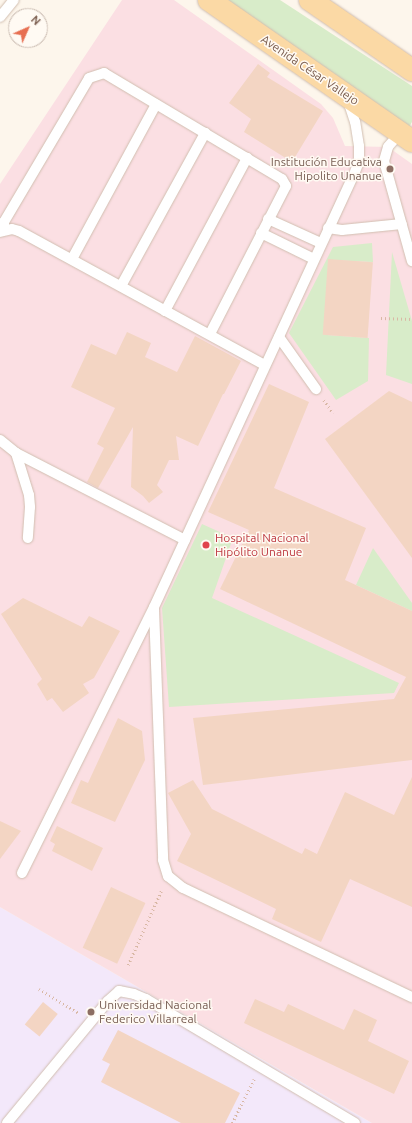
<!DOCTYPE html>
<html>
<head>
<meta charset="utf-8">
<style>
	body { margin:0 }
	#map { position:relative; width:412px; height:1123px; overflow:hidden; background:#fdf6ec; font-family:Ubuntu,sans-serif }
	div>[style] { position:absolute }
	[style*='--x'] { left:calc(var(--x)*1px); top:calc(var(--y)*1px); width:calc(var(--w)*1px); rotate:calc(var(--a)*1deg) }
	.education>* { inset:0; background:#f3e8fa }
	.medical>* { inset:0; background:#fbdfe3 }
	.green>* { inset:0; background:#d8ecc9 }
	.building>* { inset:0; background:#f3d5c3; transform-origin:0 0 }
	.path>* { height:2.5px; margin-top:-1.25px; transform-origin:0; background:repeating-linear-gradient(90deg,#d9b8a5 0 1px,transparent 0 4px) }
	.roads { filter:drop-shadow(0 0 1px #d1beb0) drop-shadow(0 0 1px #d1beb0) }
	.service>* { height:10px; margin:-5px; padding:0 5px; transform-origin:5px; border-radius:5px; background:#fff }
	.primary>* { height:22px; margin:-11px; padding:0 11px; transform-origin:11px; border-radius:11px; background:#fbd9a5 }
	.dots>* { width:11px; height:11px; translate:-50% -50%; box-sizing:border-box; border:2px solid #fffaf3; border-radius:50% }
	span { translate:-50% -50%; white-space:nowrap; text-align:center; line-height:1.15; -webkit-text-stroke:3px #fffaf3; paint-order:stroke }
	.street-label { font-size:12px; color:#7a5c4d }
	.education-label { font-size:12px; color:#785e54 }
	.right { translate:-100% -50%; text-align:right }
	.left { translate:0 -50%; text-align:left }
	.health-label { font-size:12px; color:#be3a42 }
	.north { position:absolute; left:8px; top:8px; width:40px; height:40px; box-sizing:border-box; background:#fffaf3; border:1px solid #cabbb1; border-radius:50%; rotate:45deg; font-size:11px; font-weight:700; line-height:16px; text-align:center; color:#7a5c4d }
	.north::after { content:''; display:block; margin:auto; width:14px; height:18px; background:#e76f51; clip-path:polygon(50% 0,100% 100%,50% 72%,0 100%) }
</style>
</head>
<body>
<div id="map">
	<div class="education">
		<i style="clip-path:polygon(0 907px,363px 1118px,372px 1123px,0 1123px)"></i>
	</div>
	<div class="medical">
		<i style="clip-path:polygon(122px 0,174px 0,321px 104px,333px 118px,345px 146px,388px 147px,412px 164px,412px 1123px,372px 1123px,0 907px,0 184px)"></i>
	</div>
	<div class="green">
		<i style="clip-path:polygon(217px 0,280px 0,412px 86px,412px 122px,409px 127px)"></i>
		<i style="clip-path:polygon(372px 243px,373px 262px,328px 260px,327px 335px,369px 338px,368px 381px,336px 400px,289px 333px,333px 247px)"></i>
		<i style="clip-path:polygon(392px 252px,412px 321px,412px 384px,386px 375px)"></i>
		<i style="clip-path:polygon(202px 524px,233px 538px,212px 598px,399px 683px,394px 693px,169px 707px,162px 608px)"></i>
		<i style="clip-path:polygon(373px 548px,412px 603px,412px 611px,356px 585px)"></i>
	</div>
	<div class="building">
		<i style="clip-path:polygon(258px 64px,270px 73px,267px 77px,323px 111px,292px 162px,244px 132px,251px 119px,229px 103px)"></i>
		<i style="left:328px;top:259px;width:45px;height:76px;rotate:4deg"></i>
		<i style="clip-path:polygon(127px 332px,151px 343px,145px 357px,177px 372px,195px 336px,241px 361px,224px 394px,223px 394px,198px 446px,176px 436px,179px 460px,169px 460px,157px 485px,163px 492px,149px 503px,143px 496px,131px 487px,133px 427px,98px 488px,87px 482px,104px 448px,97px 444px,115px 408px,71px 387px,91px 344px,116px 355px)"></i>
		<i style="clip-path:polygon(269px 384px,309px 402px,274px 488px,366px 528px,345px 580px,412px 611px,412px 760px,203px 785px,193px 718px,394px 699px,406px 677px,220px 589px,249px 530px,208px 512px)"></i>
		<i style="clip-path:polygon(389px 391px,412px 402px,412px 558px,325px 439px)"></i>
		<i style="clip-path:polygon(23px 598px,82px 627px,89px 616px,120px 631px,94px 678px,83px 684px,89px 693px,63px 712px,52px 698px,47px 701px,37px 684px,42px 679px,1px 614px)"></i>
		<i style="clip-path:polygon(118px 718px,142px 731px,145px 760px,115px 822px,71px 803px,81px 780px,88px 783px)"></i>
		<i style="clip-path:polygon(412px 777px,412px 907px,350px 879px,321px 942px,272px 919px,276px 909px,177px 861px,191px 834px,168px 793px,193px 780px,212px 809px,302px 854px,305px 848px,317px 854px,345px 792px,394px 815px)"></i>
		<i style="clip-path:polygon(0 821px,21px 831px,0 859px)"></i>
		<i style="clip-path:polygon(57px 826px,103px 848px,92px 871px,52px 851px,55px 844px,50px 841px)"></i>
		<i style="left:111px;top:887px;width:38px;height:67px;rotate:25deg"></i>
		<i style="clip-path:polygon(255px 999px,284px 1012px,288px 1004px,344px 1030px,354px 1009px,377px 1020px,368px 1041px,409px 1061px,394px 1094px,244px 1023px)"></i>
		<i style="left:43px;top:1002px;width:19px;height:29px;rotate:39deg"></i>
		<i style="clip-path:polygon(118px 1030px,240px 1093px,225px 1123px,181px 1123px,101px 1082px,110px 1064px,102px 1060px)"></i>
	</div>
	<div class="path">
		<i style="--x:381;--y:318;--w:31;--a:2"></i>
		<i style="--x:324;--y:400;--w:16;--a:55"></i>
		<i style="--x:128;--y:965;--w:83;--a:-65.9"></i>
		<i style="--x:39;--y:989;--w:47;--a:31"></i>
		<i style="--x:232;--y:1123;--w:49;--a:-63.4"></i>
	</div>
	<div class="roads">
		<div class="service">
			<i style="--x:0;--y:17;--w:22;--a:-51"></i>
			<i style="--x:400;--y:133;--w:18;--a:131"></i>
			<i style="--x:388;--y:147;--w:15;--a:106"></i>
			<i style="--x:384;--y:161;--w:104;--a:74.4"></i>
			<i style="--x:268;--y:219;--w:58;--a:24.4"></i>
			<i style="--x:328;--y:228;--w:14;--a:8"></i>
			<i style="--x:342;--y:230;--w:60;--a:-5.7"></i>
			<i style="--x:4;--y:230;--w:8;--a:-90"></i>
			<i style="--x:4;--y:222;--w:167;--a:-59.4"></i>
			<i style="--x:89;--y:78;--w:16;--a:-18"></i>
			<i style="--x:104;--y:73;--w:207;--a:30.8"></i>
			<i style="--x:282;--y:179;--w:8;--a:60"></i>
			<i style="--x:286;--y:186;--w:166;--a:117.2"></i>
			<i style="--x:0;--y:232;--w:12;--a:-14"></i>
			<i style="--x:12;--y:229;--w:7;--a:16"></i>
			<i style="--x:19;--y:231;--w:280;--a:28.6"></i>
			<i style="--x:261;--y:233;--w:59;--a:26.1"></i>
			<i style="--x:72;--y:259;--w:176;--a:-61.5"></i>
			<i style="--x:121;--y:286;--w:175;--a:-61.2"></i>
			<i style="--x:165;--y:311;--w:174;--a:-61.8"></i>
			<i style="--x:279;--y:337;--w:64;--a:54.6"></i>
			<i style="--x:0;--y:440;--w:21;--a:39"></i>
			<i style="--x:16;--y:453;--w:44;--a:72.8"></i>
			<i style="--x:29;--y:495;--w:12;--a:85"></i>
			<i style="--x:30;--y:507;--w:31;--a:94"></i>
			<i style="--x:16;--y:453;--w:190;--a:27.2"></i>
			<i style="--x:154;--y:609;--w:251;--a:87.9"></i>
			<i style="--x:163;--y:860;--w:17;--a:73"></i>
			<i style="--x:168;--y:876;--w:19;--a:39"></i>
			<i style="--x:183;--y:888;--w:254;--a:25.5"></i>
			<i style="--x:22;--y:873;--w:297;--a:-63.6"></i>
			<i style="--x:154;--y:607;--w:474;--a:-65.2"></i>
			<i style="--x:353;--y:177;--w:17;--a:-69"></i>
			<i style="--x:359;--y:161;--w:15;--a:-90"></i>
			<i style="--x:359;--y:146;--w:24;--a:-99"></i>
			<i style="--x:355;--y:122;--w:23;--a:-108"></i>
			<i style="--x:7;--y:1123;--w:158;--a:-50.4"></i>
			<i style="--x:108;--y:1001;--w:15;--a:-42"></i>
			<i style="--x:119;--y:991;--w:15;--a:11"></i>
			<i style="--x:134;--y:994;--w:13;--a:23"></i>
			<i style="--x:146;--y:999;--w:243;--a:30.7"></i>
		</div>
		<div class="primary">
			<i style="--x:209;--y:0;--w:247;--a:34.8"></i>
			<i style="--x:310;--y:0;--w:124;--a:34.5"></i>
		</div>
	</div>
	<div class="dots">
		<i style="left:390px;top:169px;background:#8d6e63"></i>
		<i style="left:206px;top:545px;background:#e0444e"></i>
		<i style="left:91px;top:1012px;background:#8d6e63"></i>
	</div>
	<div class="street-label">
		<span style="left:310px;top:70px;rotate:34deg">Avenida César Vallejo</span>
	</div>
	<div class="education-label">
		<span class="right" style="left:382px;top:169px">Institución Educativa<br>Hipolito Unanue</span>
		<span class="left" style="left:99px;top:1012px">Universidad Nacional<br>Federico Villarreal</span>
	</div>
	<div class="health-label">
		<span class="left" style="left:215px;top:545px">Hospital Nacional<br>Hipólito Unanue</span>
	</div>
	<div class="north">N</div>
</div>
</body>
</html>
